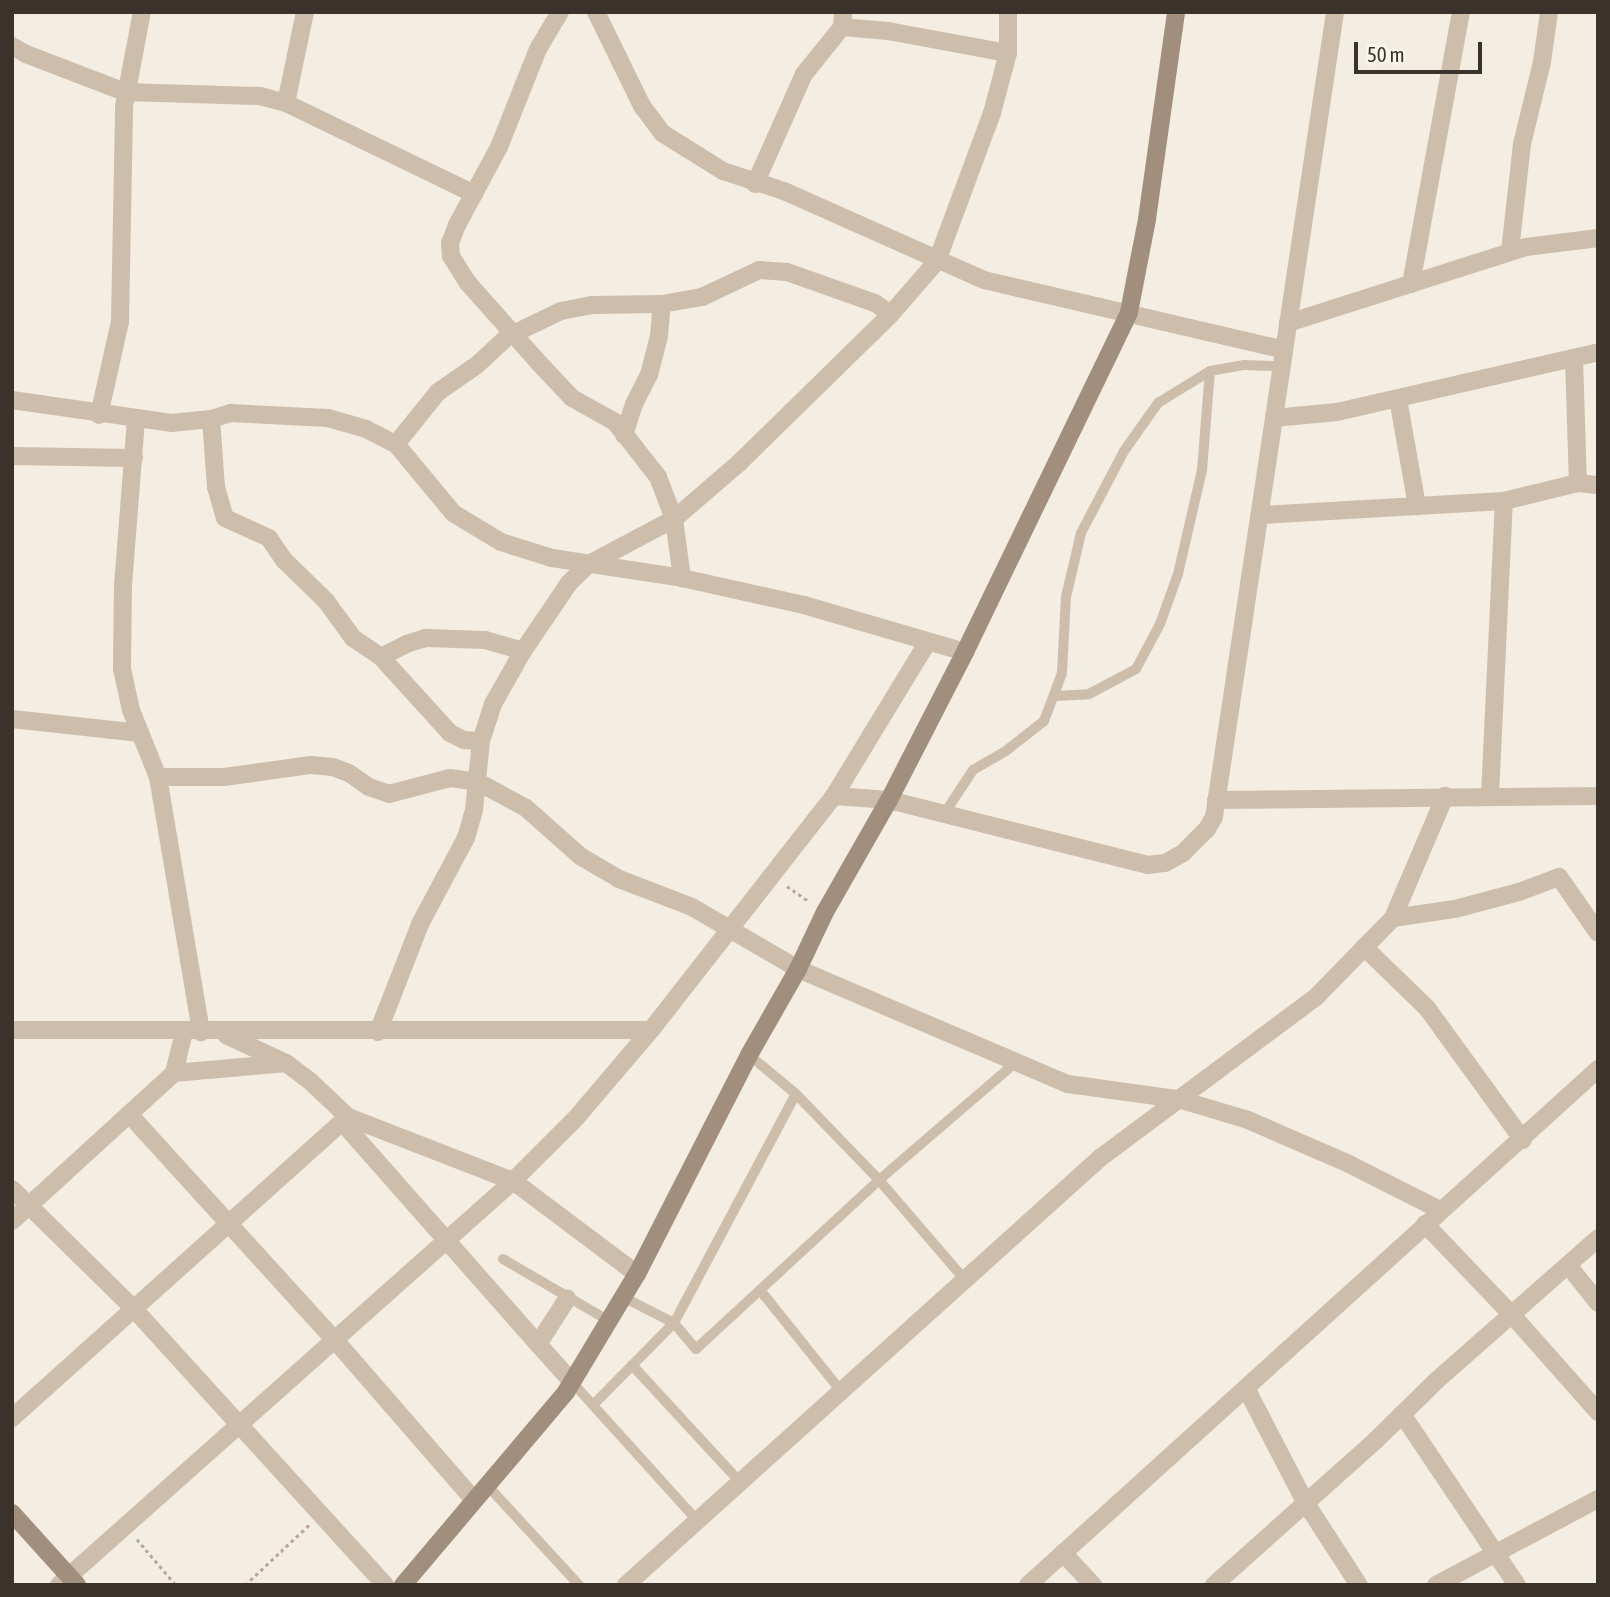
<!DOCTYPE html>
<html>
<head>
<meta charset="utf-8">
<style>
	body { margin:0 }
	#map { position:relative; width:1610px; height:1597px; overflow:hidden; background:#f4ede1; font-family:"Asap Condensed",sans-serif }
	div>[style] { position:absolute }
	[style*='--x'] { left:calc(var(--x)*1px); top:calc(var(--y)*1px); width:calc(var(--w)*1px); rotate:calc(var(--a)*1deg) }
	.path>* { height:2.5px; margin-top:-1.25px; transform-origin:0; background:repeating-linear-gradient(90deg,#b9a896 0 3.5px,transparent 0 7px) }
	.lane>* { height:10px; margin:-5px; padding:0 5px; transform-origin:5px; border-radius:5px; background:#cdbeac }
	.street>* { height:18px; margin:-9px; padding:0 9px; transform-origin:9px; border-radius:9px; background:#cdbeac }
	.secondary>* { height:18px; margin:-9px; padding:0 9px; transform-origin:9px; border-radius:9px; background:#a18e7d }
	span { translate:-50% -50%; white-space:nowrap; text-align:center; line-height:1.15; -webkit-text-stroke:5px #fbf6ee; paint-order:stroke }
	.frame { position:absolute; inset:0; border:14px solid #3b322b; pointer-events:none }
	.scale { position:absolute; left:1354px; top:42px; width:128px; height:32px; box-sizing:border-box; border:4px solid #3b322b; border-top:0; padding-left:9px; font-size:21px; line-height:24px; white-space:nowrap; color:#3b322b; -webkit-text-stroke:5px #fbf6ee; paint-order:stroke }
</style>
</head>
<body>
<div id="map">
	<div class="path">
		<i style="--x:787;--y:886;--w:28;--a:35"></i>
		<i style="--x:137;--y:1539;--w:60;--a:49.7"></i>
		<i style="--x:245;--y:1585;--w:88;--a:-43.2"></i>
	</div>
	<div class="lane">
		<i style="--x:1055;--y:696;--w:34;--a:-3"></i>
		<i style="--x:1089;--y:694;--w:53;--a:-28"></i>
		<i style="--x:1136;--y:669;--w:51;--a:-61.9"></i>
		<i style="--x:1160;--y:624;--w:53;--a:-70.2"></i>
		<i style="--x:1178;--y:574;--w:107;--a:-77"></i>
		<i style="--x:1202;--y:470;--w:99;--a:-85.4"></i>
		<i style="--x:944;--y:814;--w:53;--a:-56.6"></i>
		<i style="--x:973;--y:770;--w:39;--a:-30"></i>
		<i style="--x:1007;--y:750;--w:47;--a:-38.1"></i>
		<i style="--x:1044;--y:721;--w:51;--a:-69.4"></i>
		<i style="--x:1062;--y:673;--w:76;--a:-87"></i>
		<i style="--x:1066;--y:597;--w:66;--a:-76.8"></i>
		<i style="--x:1081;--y:533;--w:93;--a:-62.3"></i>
		<i style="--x:1124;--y:451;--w:59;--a:-54.7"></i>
		<i style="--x:1158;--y:403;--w:61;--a:-31.6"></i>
		<i style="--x:1210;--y:371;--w:35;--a:-10"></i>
		<i style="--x:1244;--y:365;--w:37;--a:2"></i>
		<i style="--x:749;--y:1055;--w:61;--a:39.7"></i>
		<i style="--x:796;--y:1094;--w:120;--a:46"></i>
		<i style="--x:879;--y:1180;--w:133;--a:49.3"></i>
		<i style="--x:503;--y:1259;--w:123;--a:30.3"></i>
		<i style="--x:760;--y:1290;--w:129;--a:51.3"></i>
		<i style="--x:623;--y:1297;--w:57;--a:27"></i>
		<i style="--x:674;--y:1323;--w:34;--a:50"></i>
		<i style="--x:696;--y:1349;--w:249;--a:-42.7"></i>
		<i style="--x:879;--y:1180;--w:181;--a:-40.7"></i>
		<i style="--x:632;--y:1365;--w:158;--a:47.3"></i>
		<i style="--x:572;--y:1382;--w:185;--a:47.9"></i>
		<i style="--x:593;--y:1405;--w:115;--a:-45.4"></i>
		<i style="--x:674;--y:1323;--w:259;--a:-62"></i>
		<i style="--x:487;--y:1485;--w:136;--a:47.4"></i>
	</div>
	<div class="street">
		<i style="--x:560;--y:12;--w:43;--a:120.7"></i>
		<i style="--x:538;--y:49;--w:105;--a:111.7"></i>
		<i style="--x:499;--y:147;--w:89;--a:118.3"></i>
		<i style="--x:457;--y:225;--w:19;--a:111"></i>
		<i style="--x:450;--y:243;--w:13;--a:86"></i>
		<i style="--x:451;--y:256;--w:32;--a:58"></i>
		<i style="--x:468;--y:283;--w:107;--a:48.4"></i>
		<i style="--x:539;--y:363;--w:48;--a:46.7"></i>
		<i style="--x:572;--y:398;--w:49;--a:29.2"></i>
		<i style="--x:615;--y:422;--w:70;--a:52"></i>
		<i style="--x:658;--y:477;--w:45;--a:69.1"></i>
		<i style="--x:674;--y:519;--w:60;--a:82.3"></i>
		<i style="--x:596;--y:12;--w:105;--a:63.9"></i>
		<i style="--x:642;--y:106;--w:34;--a:53"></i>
		<i style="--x:662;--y:133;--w:72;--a:31.9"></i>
		<i style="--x:723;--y:171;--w:64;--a:18.2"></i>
		<i style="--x:784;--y:191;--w:219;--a:24"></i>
		<i style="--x:984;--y:280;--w:308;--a:13.1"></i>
		<i style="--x:842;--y:27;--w:46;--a:5"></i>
		<i style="--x:888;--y:31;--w:122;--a:10.4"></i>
		<i style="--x:12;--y:46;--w:16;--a:30"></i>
		<i style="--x:26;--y:54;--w:106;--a:21"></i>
		<i style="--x:125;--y:92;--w:135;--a:1.7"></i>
		<i style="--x:260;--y:96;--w:27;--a:15"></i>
		<i style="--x:286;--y:103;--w:209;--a:25.8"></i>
		<i style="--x:286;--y:103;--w:93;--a:-78.2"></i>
		<i style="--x:755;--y:184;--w:120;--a:-66"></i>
		<i style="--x:804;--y:74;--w:60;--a:-51"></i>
		<i style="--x:842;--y:27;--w:15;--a:-86"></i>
		<i style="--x:1510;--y:251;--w:108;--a:-83.6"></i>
		<i style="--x:1522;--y:144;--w:84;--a:-76.3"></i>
		<i style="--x:1542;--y:62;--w:50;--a:-82"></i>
		<i style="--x:1411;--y:284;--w:277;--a:-79.6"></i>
		<i style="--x:1288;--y:323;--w:250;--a:-17.7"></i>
		<i style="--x:1526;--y:247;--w:73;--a:-7.1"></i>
		<i style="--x:1574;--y:358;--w:125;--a:88.2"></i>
		<i style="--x:1398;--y:399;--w:109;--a:79.9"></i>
		<i style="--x:12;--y:400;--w:161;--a:8.2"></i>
		<i style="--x:171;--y:423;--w:40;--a:-5.7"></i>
		<i style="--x:211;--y:419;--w:21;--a:-17"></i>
		<i style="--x:231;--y:413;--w:97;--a:3"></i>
		<i style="--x:328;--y:418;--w:40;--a:16"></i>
		<i style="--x:366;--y:429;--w:34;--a:27"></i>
		<i style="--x:396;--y:444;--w:89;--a:50.4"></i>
		<i style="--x:453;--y:513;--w:56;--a:31.1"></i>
		<i style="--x:501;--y:542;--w:53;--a:17.4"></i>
		<i style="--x:552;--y:558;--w:132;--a:8.7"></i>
		<i style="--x:682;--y:578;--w:125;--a:12.5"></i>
		<i style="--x:804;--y:605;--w:168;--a:16.3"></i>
		<i style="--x:99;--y:415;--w:95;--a:-77.3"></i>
		<i style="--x:120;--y:322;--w:216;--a:-88.9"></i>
		<i style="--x:124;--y:106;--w:96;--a:-79.2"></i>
		<i style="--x:1274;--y:418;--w:63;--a:-5.4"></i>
		<i style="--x:1337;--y:412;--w:268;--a:-12.9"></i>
		<i style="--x:211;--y:419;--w:68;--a:85.8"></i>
		<i style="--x:216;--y:487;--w:32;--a:74"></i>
		<i style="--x:225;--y:518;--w:48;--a:24.4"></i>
		<i style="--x:269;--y:538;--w:27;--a:56"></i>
		<i style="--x:284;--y:560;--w:59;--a:44.3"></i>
		<i style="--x:326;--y:601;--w:46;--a:53.9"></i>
		<i style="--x:353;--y:638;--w:34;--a:34"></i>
		<i style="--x:381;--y:657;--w:103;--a:47.8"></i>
		<i style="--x:450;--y:733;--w:16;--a:27"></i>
		<i style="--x:464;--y:740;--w:17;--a:3"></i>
		<i style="--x:136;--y:420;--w:165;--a:94.5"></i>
		<i style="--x:123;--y:584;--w:85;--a:90.7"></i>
		<i style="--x:122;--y:669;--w:42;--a:77.6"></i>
		<i style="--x:131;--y:710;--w:72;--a:68.1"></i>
		<i style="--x:158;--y:777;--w:259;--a:80.4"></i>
		<i style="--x:624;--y:435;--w:33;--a:-72"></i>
		<i style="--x:634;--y:404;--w:33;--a:-63"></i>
		<i style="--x:649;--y:375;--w:40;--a:-75.6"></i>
		<i style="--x:659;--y:336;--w:32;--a:-85"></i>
		<i style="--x:396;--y:444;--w:67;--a:-51.1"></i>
		<i style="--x:438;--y:392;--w:47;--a:-34.7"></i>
		<i style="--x:477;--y:365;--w:41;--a:-43"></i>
		<i style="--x:507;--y:337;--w:60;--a:-25.7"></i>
		<i style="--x:561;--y:311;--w:32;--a:-11"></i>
		<i style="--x:592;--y:305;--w:70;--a:-0.8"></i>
		<i style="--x:662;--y:304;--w:41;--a:-9.9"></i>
		<i style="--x:702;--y:297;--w:63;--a:-25.3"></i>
		<i style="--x:759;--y:270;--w:28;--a:4"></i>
		<i style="--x:787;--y:272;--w:93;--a:19.4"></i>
		<i style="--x:875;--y:303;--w:19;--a:35"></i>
		<i style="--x:12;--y:456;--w:122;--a:0.9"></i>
		<i style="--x:1261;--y:515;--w:243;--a:-3.3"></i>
		<i style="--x:1504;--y:501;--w:76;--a:-13.7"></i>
		<i style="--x:1578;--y:483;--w:20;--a:6"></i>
		<i style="--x:381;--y:657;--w:28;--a:-27"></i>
		<i style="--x:406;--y:644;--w:21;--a:-17"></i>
		<i style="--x:426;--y:638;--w:59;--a:1.9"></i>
		<i style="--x:485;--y:640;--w:40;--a:16"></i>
		<i style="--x:12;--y:719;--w:129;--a:6.2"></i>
		<i style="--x:158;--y:777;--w:66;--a:0"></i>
		<i style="--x:224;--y:777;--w:88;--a:-7.9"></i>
		<i style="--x:311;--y:765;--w:22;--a:5"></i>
		<i style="--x:333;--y:767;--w:17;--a:21"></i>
		<i style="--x:349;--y:773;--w:24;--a:35"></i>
		<i style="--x:369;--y:787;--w:21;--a:19"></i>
		<i style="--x:389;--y:794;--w:63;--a:-14.7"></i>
		<i style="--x:450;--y:778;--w:28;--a:8"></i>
		<i style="--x:478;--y:782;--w:55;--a:28.4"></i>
		<i style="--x:526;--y:808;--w:72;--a:41.6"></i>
		<i style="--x:580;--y:856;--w:45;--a:30.5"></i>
		<i style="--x:619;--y:879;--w:78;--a:21"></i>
		<i style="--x:692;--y:907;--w:123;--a:30.3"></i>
		<i style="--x:798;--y:969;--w:293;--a:23.1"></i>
		<i style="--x:1068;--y:1084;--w:111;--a:7.8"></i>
		<i style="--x:1178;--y:1099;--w:73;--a:16.7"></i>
		<i style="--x:1248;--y:1120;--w:110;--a:23.5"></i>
		<i style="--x:1349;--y:1164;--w:102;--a:26.8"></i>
		<i style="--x:834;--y:796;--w:179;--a:-58.7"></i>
		<i style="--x:1490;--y:796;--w:295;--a:-87.3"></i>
		<i style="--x:1216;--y:800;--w:382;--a:-0.6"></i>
		<i style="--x:1393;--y:918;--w:63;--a:-8.3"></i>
		<i style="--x:1455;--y:909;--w:66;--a:-14.9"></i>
		<i style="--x:1519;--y:892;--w:43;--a:-20.6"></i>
		<i style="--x:1559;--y:877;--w:68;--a:55.1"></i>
		<i style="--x:1364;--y:947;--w:88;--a:44.1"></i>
		<i style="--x:1427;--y:1008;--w:163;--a:54"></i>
		<i style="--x:12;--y:1030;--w:639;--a:0"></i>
		<i style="--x:378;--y:1032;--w:116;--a:-68.7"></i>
		<i style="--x:420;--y:924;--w:98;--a:-61.9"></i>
		<i style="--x:466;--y:838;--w:29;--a:-74"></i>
		<i style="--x:474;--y:810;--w:69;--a:-84.2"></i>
		<i style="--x:481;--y:741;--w:39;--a:-72"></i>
		<i style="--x:493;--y:704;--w:61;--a:-60.5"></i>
		<i style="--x:523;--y:651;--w:82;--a:-55.9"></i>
		<i style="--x:569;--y:583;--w:28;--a:-44"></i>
		<i style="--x:589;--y:564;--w:96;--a:-27.9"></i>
		<i style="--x:674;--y:519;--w:86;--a:-40.7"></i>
		<i style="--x:739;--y:463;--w:213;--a:-44.4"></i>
		<i style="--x:891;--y:314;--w:70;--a:-49"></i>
		<i style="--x:937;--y:261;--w:158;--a:-69.6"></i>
		<i style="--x:992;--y:113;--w:62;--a:-75.1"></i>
		<i style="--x:1008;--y:53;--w:41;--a:-90"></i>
		<i style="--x:226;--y:1035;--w:66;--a:25"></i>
		<i style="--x:286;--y:1063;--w:31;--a:37"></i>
		<i style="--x:311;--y:1082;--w:51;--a:43.4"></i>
		<i style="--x:348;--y:1117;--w:177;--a:21.2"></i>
		<i style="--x:513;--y:1181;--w:155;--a:36.9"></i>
		<i style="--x:174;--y:1073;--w:112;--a:-5.1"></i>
		<i style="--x:129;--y:1114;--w:304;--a:47.7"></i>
		<i style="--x:334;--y:1339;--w:213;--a:49"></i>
		<i style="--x:343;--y:1123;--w:295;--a:48.6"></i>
		<i style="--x:538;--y:1344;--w:54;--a:-57.2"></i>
		<i style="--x:12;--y:1189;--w:171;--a:44.5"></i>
		<i style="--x:134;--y:1309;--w:373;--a:47.7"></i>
		<i style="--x:12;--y:1221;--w:219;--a:-42.4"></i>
		<i style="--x:174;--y:1073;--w:42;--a:-76.3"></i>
		<i style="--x:1425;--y:1224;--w:126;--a:46.3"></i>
		<i style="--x:1512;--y:1315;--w:130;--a:48.4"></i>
		<i style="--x:1568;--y:1265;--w:48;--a:51.7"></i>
		<i style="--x:538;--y:1344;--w:51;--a:48.2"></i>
		<i style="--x:1246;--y:1388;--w:128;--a:62.6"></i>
		<i style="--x:1305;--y:1502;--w:99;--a:57"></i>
		<i style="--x:1402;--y:1414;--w:206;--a:56.1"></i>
		<i style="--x:12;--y:1418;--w:451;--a:-41.9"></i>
		<i style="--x:1063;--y:1553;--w:44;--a:46.8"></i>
		<i style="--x:59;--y:1585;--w:608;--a:-41.66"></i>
		<i style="--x:513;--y:1181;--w:89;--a:-45"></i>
		<i style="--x:576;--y:1118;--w:116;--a:-49.6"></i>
		<i style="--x:651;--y:1030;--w:297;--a:-52"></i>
		<i style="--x:834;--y:796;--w:55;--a:4.2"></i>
		<i style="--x:889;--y:800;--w:267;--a:14.1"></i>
		<i style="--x:1148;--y:865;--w:17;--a:-7"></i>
		<i style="--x:1165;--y:863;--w:21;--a:-29"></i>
		<i style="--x:1183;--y:853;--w:34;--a:-45"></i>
		<i style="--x:1207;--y:829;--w:14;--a:-60"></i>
		<i style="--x:1214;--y:817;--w:814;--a:-81.45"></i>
		<i style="--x:626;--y:1585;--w:638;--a:-42.01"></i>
		<i style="--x:1100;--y:1158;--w:269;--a:-36.7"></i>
		<i style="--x:1316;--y:997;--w:110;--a:-45.7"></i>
		<i style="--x:1393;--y:918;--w:133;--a:-66.9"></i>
		<i style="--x:1028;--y:1585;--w:769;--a:-42.15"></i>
		<i style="--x:1214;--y:1585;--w:216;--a:-41.8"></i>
		<i style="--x:1375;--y:1441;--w:86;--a:-44.5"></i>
		<i style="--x:1436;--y:1381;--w:216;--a:-41.4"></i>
		<i style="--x:1436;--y:1585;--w:183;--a:-28"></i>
	</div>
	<div class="secondary">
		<i style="--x:12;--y:1513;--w:97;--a:47.9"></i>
		<i style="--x:403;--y:1585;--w:253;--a:-49.8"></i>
		<i style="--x:566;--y:1392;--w:138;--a:-59"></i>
		<i style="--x:637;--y:1274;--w:246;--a:-62.9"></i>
		<i style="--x:749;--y:1055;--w:99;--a:-60.3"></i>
		<i style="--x:798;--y:969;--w:63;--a:-64.7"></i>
		<i style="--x:825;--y:912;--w:129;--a:-60.3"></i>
		<i style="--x:889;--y:800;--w:166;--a:-62.8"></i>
		<i style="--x:965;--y:652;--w:377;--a:-64.2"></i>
		<i style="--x:1129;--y:312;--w:95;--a:-79"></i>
		<i style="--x:1147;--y:219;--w:209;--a:-82"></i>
	</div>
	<div class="frame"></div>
	<div class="scale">50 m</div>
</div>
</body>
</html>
